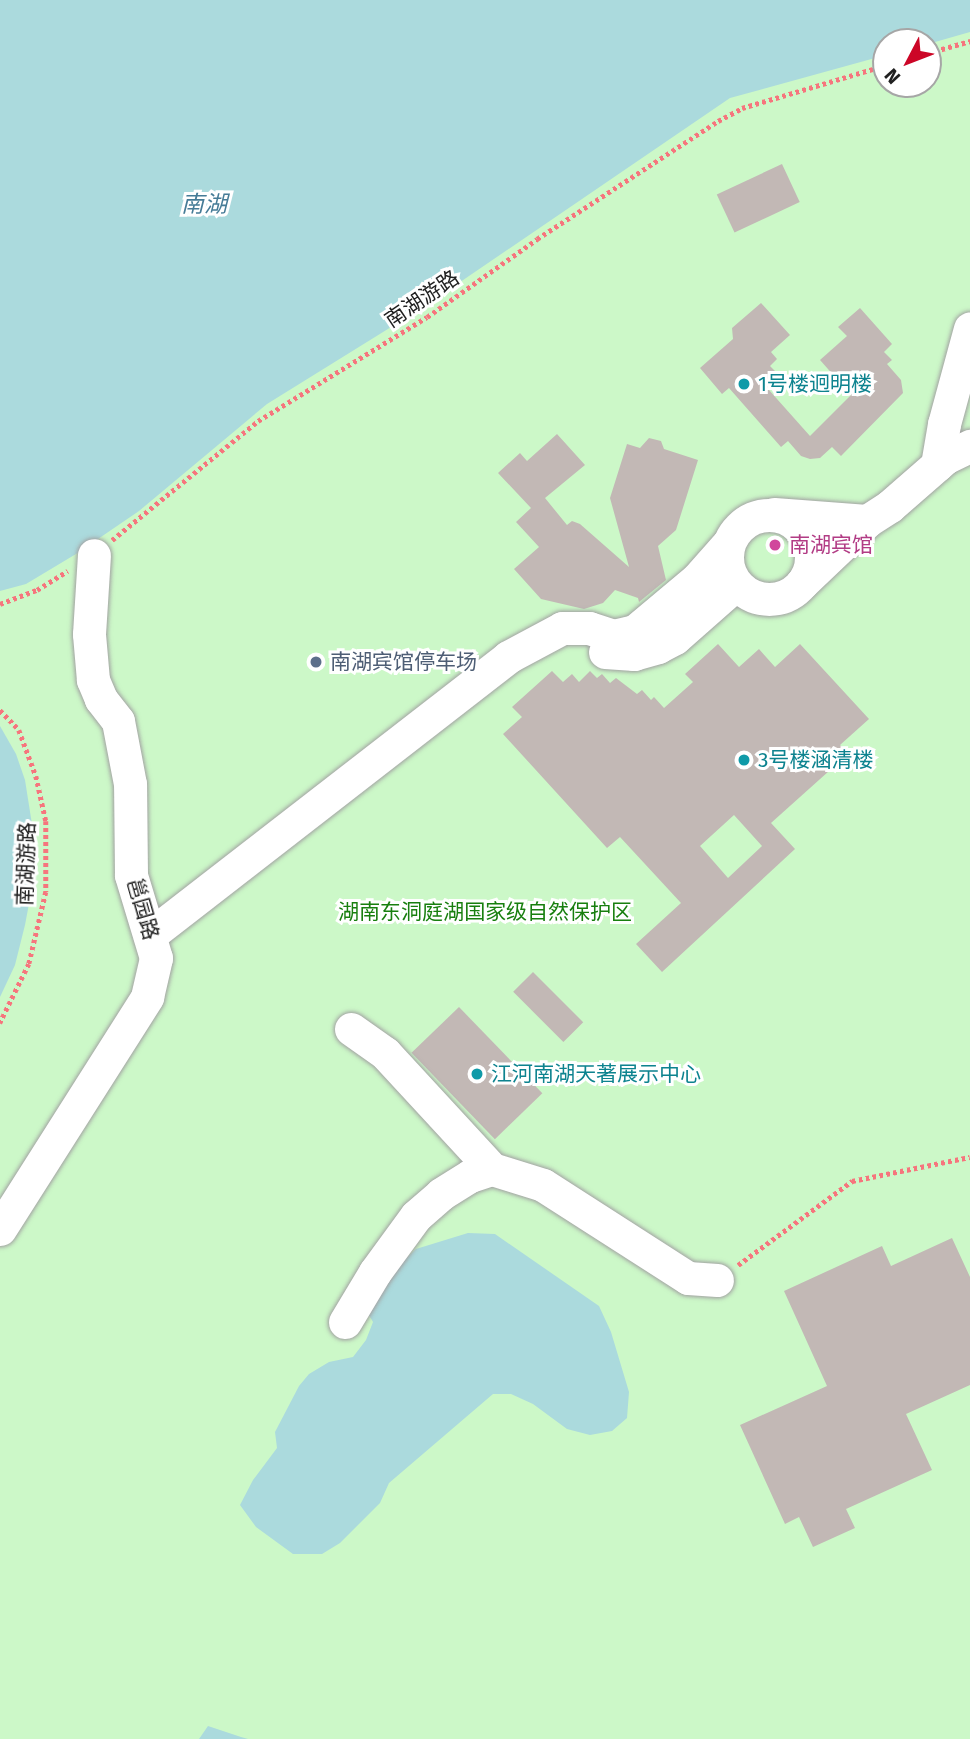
<!DOCTYPE html>
<html>
<head>
<meta charset="utf-8">
<style>
	body { margin:0 }
	#map { position:relative; width:970px; height:1739px; overflow:hidden; background:#f1ede8; font-family:"Fira Sans","Noto Sans SC",sans-serif }
	div>[style] { position:absolute }
	[style*='--x'] { left:calc(var(--x)*1px); top:calc(var(--y)*1px); width:calc(var(--w)*1px); rotate:calc(var(--a)*1deg) }
	.park>* { inset:0; background:#ccf8c8 }
	.water>* { inset:0; background:#abdadd }
	.building>* { inset:0; background:#c2b8b5; transform-origin:0 0 }
	.path>* { height:4.5px; margin-top:-2.25px; transform-origin:0; background:repeating-linear-gradient(90deg,#f6757d 0 3.5px,transparent 0 7px) }
	.roads { filter:drop-shadow(0 0 2px #a2a2a2) drop-shadow(0 0 2px #a2a2a2) }
	.minor>* { height:33px; margin:-16.5px; padding:0 16.5px; transform-origin:16.5px; border-radius:16.5px; background:#fff }
	.minor>.ring { margin:-16.5px; padding:0; box-sizing:content-box; background:none; border:33px solid #fff; border-radius:50% }
	.dots>* { width:19px; height:19px; translate:-50% -50%; box-sizing:border-box; border:4px solid #fff; border-radius:50% }
	span { translate:-50% -50%; white-space:nowrap; text-align:center; line-height:1.15; -webkit-text-stroke:6px #fff; paint-order:stroke }
	.street-label { font-size:21px; color:#212121 }
	.culture-label { font-size:21px; color:#0d838f }
	.left { translate:0 -50%; text-align:left }
	.hotel-label { font-size:21px; color:#b23c85 }
	.service-label { font-size:21px; color:#4e5e75 }
	.park-label { font-size:21px; color:#187f0f }
	.water-label { font-size:23px; color:#467c97; font-style:italic }
	.north { position:absolute; left:872px; top:28px; width:70px; height:70px; box-sizing:border-box; background:#fff; border:2px solid #a6a6a6; border-radius:50%; rotate:228deg; font-size:19px; font-weight:700; line-height:28px; text-align:center; color:#212121 }
	.north::after { content:''; display:block; margin:auto; width:24px; height:32px; background:#cc0627; clip-path:polygon(50% 0,100% 100%,50% 72%,0 100%) }
</style>
</head>
<body>
<div id="map">
	<div class="park">
		<i style="clip-path:polygon(evenodd,0 0,970px 0,970px 1739px,0 1739px,0 0,886px 42px,928px 42px,928px 84px,886px 84px,886px 42px)"></i>
	</div>
	<div class="water">
		<i style="clip-path:polygon(0 0,970px 0,970px 32px,928px 44px,886px 42px,886px 55px,730px 98px,425px 306px,267px 404px,139px 511px,76px 554px,26px 584px,0 591px)"></i>
		<i style="clip-path:polygon(0 726px,16px 754px,25px 780px,34px 837px,31px 893px,25px 925px,15px 965px,0 997px)"></i>
		<i style="clip-path:polygon(468px 1233px,495px 1234px,599px 1306px,611px 1332px,629px 1392px,627px 1418px,612px 1431px,590px 1435px,567px 1429px,533px 1404px,511px 1394px,493px 1394px,389px 1483px,380px 1503px,340px 1543px,322px 1554px,293px 1554px,256px 1527px,240px 1505px,253px 1480px,277px 1448px,275px 1432px,299px 1386px,309px 1374px,329px 1362px,353px 1357px,366px 1340px,373px 1322px,366px 1310px,396px 1268px,416px 1249px)"></i>
		<i style="clip-path:polygon(208px 1726px,241px 1737px,248px 1739px,199px 1739px)"></i>
	</div>
	<div class="building">
		<i style="left:782px;top:164px;width:42px;height:72px;rotate:65deg"></i>
		<i style="clip-path:polygon(761px 303px,790px 335px,771px 352px,777px 359px,770px 366px,782px 378px,769px 390px,810px 436px,851px 395px,820px 360px,847px 336px,838px 327px,860px 308px,892px 344px,884px 352px,892px 360px,887px 364px,901px 380px,903px 393px,841px 456px,832px 447px,820px 458px,810px 459px,801px 456px,788px 441px,781px 447px,729px 388px,722px 394px,700px 368px,733px 339px,732px 328px)"></i>
		<i style="clip-path:polygon(557px 434px,585px 465px,545px 498px,567px 525px,572px 521px,580px 524px,629px 567px,610px 498px,627px 444px,640px 448px,649px 438px,661px 441px,664px 449px,698px 460px,676px 530px,658px 546px,666px 580px,639px 602px,638px 598px,615px 590px,603px 603px,584px 609px,541px 599px,514px 569px,539px 547px,516px 522px,531px 508px,498px 473px,520px 453px,527px 461px)"></i>
		<i style="clip-path:polygon(evenodd,718px 644px,739px 667px,759px 649px,775px 667px,800px 644px,869px 719px,840px 745px,848px 754px,771px 823px,795px 849px,662px 972px,636px 944px,681px 903px,620px 837px,607px 848px,503px 734px,522px 717px,512px 707px,552px 671px,563px 682px,572px 674px,579px 682px,590px 671px,597px 678px,602px 674px,610px 683px,616px 678px,637px 694px,642px 690px,651px 700px,654px 697px,664px 708px,693px 682px,685px 674px,718px 644px,734px 815px,762px 846px,728px 878px,700px 846px,734px 815px)"></i>
		<i style="left:533px;top:972px;width:71px;height:28px;rotate:45deg"></i>
		<i style="left:459px;top:1007px;width:120px;height:66px;rotate:46deg"></i>
		<i style="clip-path:polygon(952px 1238px,970px 1277px,970px 1385px,906px 1414px,932px 1470px,846px 1509px,855px 1528px,813px 1547px,799px 1517px,785px 1524px,740px 1425px,827px 1386px,784px 1291px,882px 1246px,891px 1266px)"></i>
	</div>
	<div class="path">
		<i style="--x:928;--y:53;--w:44;--a:-15.9"></i>
		<i style="--x:112;--y:540;--w:188;--a:-39.2"></i>
		<i style="--x:258;--y:421;--w:198;--a:-31.6"></i>
		<i style="--x:427;--y:317;--w:135;--a:-35.3"></i>
		<i style="--x:537;--y:239;--w:216;--a:-33.1"></i>
		<i style="--x:718;--y:121;--w:27;--a:-28"></i>
		<i style="--x:742;--y:108;--w:150;--a:-16.6"></i>
		<i style="--x:0;--y:604;--w:40;--a:-21"></i>
		<i style="--x:37;--y:590;--w:36;--a:-32"></i>
		<i style="--x:0;--y:710;--w:28;--a:46"></i>
		<i style="--x:19;--y:730;--w:49;--a:69.7"></i>
		<i style="--x:36;--y:776;--w:46;--a:77.5"></i>
		<i style="--x:46;--y:821;--w:71;--a:90"></i>
		<i style="--x:46;--y:892;--w:74;--a:103.3"></i>
		<i style="--x:29;--y:964;--w:66;--a:116.2"></i>
		<i style="--x:738;--y:1265;--w:142;--a:-36.4"></i>
		<i style="--x:852;--y:1181;--w:120;--a:-11.5"></i>
	</div>
	<div class="roads">
		<div class="minor">
			<i style="--x:937;--y:465;--w:42;--a:-80.3"></i>
			<i style="--x:944;--y:424;--w:99;--a:-74.8"></i>
			<i style="--x:774;--y:514;--w:93;--a:4.3"></i>
			<i class="ring" style="left:727px;top:515px;width:51px;height:51px"></i>
			<i style="--x:802;--y:583;--w:90;--a:-43.6"></i>
			<i style="--x:867;--y:521;--w:27;--a:-33"></i>
			<i style="--x:890;--y:506;--w:73;--a:-41.1"></i>
			<i style="--x:945;--y:458;--w:28;--a:-26"></i>
			<i style="--x:605;--y:652;--w:29;--a:4"></i>
			<i style="--x:634;--y:654;--w:25;--a:-16"></i>
			<i style="--x:658;--y:647;--w:19;--a:-28"></i>
			<i style="--x:675;--y:638;--w:81;--a:-41.5"></i>
			<i style="--x:150;--y:935;--w:453;--a:-37.8"></i>
			<i style="--x:508;--y:657;--w:61;--a:-28.2"></i>
			<i style="--x:562;--y:628;--w:27;--a:0"></i>
			<i style="--x:589;--y:628;--w:25;--a:18"></i>
			<i style="--x:613;--y:636;--w:23;--a:-13"></i>
			<i style="--x:635;--y:631;--w:81;--a:-40"></i>
			<i style="--x:697;--y:579;--w:47;--a:-48.5"></i>
			<i style="--x:351;--y:1029;--w:42;--a:35.2"></i>
			<i style="--x:385;--y:1053;--w:158;--a:47.3"></i>
			<i style="--x:492;--y:1169;--w:53;--a:17.4"></i>
			<i style="--x:543;--y:1185;--w:172;--a:32.7"></i>
			<i style="--x:688;--y:1278;--w:29;--a:4"></i>
			<i style="--x:0;--y:1229;--w:275;--a:-57.6"></i>
			<i style="--x:147;--y:997;--w:40;--a:-77"></i>
			<i style="--x:156;--y:958;--w:87;--a:-106.8"></i>
			<i style="--x:131;--y:875;--w:91;--a:-90.6"></i>
			<i style="--x:130;--y:784;--w:64;--a:-100.8"></i>
			<i style="--x:118;--y:721;--w:28;--a:-128"></i>
			<i style="--x:101;--y:699;--w:21;--a:-113"></i>
			<i style="--x:93;--y:680;--w:46;--a:-95"></i>
			<i style="--x:89;--y:634;--w:79;--a:-86.4"></i>
			<i style="--x:345;--y:1322;--w:58;--a:-59"></i>
			<i style="--x:375;--y:1272;--w:69;--a:-53.8"></i>
			<i style="--x:416;--y:1216;--w:33;--a:-41"></i>
			<i style="--x:441;--y:1194;--w:34;--a:-32"></i>
			<i style="--x:470;--y:1176;--w:23;--a:-18"></i>
		</div>
	</div>
	<div class="dots">
		<i style="left:744px;top:384px;background:#0f9aa8"></i>
		<i style="left:775px;top:545px;background:#d1479c"></i>
		<i style="left:316px;top:662px;background:#5c6f8a"></i>
		<i style="left:744px;top:760px;background:#0f9aa8"></i>
		<i style="left:477px;top:1074px;background:#0f9aa8"></i>
	</div>
	<div class="street-label">
		<span style="left:422px;top:299px;rotate:-34deg">南湖游路</span>
		<span style="left:26px;top:864px;rotate:-88deg">南湖游路</span>
		<span style="left:143px;top:909px;rotate:74deg">邕园路</span>
	</div>
	<div class="culture-label">
		<span class="left" style="left:758px;top:384px">1号楼迥明楼</span>
		<span class="left" style="left:758px;top:760px">3号楼涵清楼</span>
		<span class="left" style="left:491px;top:1074px">江河南湖天著展示中心</span>
	</div>
	<div class="hotel-label">
		<span class="left" style="left:789px;top:545px">南湖宾馆</span>
	</div>
	<div class="service-label">
		<span class="left" style="left:330px;top:662px">南湖宾馆停车场</span>
	</div>
	<div class="park-label">
		<span style="left:485px;top:912px">湖南东洞庭湖国家级自然保护区</span>
	</div>
	<div class="water-label">
		<span style="left:204px;top:204px">南湖</span>
	</div>
	<div class="north">N</div>
</div>
</body>
</html>
